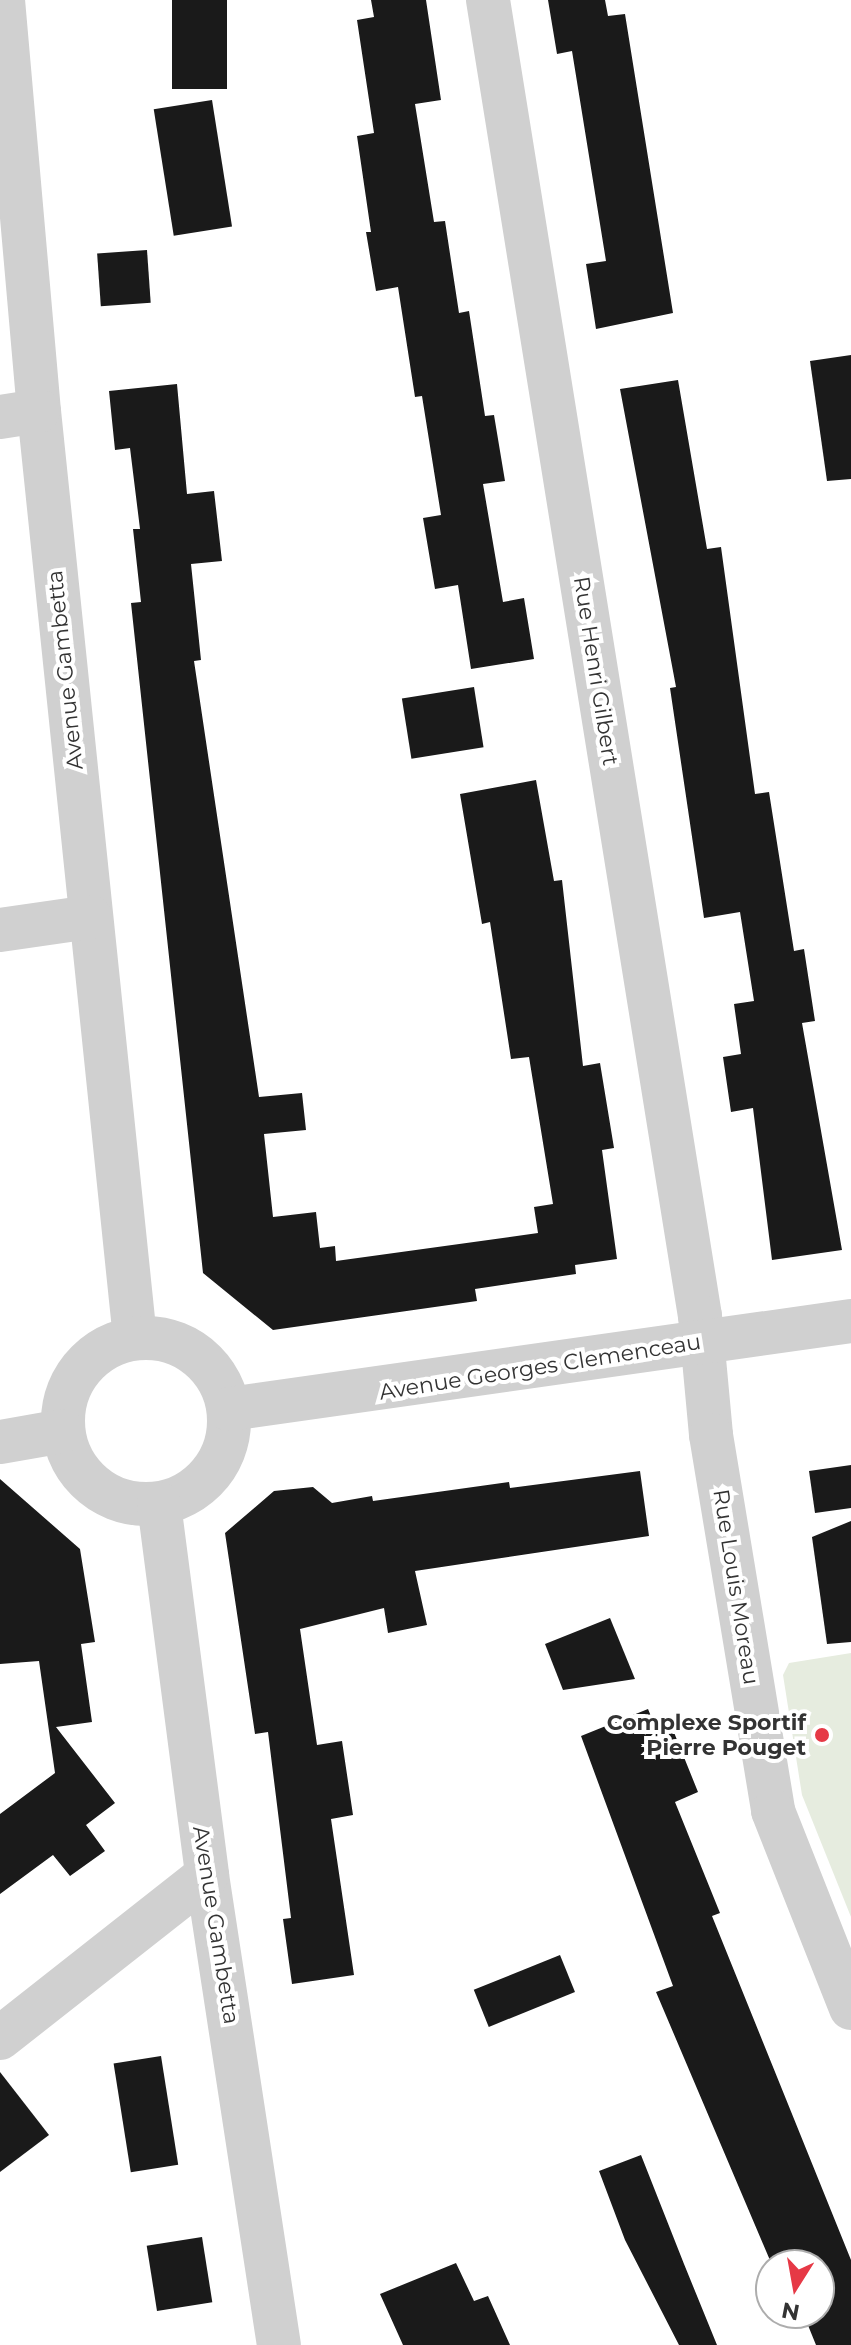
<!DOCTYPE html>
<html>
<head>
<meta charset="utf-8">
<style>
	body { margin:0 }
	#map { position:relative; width:851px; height:2345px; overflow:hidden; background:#fff; font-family:Montserrat,sans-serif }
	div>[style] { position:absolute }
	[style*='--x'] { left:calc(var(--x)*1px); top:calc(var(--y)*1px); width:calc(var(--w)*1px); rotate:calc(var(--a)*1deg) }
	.green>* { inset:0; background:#e6ecdf }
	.building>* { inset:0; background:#1a1a1a; transform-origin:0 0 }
	.street>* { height:44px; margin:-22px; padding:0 22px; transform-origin:22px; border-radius:22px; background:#d0d0d0 }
	.street>.ring { margin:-22px; padding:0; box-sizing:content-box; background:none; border:44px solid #d0d0d0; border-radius:50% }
	.dots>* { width:22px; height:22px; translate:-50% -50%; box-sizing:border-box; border:4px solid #fff; border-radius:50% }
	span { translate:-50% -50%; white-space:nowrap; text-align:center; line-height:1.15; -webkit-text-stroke:8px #fff; paint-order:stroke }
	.street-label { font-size:22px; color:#333 }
	.poi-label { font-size:22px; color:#333; font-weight:700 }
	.right { translate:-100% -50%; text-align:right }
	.north { position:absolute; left:755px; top:2249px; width:80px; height:80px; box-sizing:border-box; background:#fff; border:2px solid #adadad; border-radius:50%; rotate:191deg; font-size:22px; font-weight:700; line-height:32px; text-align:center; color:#333 }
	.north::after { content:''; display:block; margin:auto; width:28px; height:36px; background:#e63946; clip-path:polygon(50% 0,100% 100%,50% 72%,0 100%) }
</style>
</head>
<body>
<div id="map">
	<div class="green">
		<i style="clip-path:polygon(851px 1653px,851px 1917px,802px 1795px,783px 1675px,789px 1663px)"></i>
	</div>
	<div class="building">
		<i style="left:172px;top:0;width:55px;height:89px"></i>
		<i style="clip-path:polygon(371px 0,426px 0,441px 100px,415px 104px,434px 222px,445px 221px,459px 313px,469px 311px,485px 416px,494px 415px,505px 481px,483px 484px,503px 602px,524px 598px,534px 659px,471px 669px,458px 585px,435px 589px,423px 518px,441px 515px,422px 396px,415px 397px,398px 287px,376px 291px,366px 232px,371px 232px,357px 136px,374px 133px,357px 20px,374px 17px)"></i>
		<i style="clip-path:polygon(548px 0,605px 0,608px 16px,625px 14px,673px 313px,596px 329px,586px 264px,606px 261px,572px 51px,557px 54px)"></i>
		<i style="left:212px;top:100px;width:128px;height:59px;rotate:81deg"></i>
		<i style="left:147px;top:250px;width:53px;height:50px;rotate:86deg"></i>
		<i style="clip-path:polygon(851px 355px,851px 479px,827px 481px,810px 361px)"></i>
		<i style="clip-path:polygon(678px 380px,707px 549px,721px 547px,755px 794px,769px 792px,794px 951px,804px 949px,815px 1021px,802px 1023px,842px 1250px,772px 1260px,753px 1108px,731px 1112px,723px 1057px,741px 1054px,734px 1004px,754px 1001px,740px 912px,704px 918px,670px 688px,676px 687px,620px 389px)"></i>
		<i style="clip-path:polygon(177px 384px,187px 494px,214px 491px,222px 561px,191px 564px,201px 660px,194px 661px,259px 1097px,302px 1093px,306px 1130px,264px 1134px,273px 1217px,316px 1212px,320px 1248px,335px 1246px,336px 1261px,538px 1233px,534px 1207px,553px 1204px,529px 1057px,511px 1059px,490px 922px,482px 924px,460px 794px,536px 780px,554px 881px,562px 880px,583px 1066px,600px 1063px,614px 1148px,602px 1150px,617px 1259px,575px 1265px,576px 1274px,475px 1289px,477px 1301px,273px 1330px,203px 1273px,131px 603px,141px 602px,133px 529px,140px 529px,130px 448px,115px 450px,109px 391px)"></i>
		<i style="left:474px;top:687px;width:61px;height:73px;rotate:81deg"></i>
		<i style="clip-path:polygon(851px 1465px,851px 1508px,815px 1513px,809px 1471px)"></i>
		<i style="clip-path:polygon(640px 1471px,649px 1536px,415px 1571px,427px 1625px,388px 1633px,384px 1608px,300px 1629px,317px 1745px,342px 1741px,353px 1815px,331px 1819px,354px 1975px,292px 1984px,283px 1919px,291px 1918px,268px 1732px,255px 1734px,225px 1533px,274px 1491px,313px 1487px,332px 1503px,372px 1496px,373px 1501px,509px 1482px,510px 1488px)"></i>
		<i style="clip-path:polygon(0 1479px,80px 1549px,95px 1642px,81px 1644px,92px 1722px,56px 1727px,115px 1803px,86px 1825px,105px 1851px,70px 1876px,53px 1855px,0 1894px,0 1814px,55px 1773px,39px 1661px,0 1664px)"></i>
		<i style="clip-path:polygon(851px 1521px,851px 1642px,827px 1644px,812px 1537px)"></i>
		<i style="clip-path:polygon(610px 1618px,635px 1679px,563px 1690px,545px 1644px)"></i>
		<i style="clip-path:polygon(648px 1709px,655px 1726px,669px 1720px,698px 1792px,675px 1802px,720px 1913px,712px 1916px,851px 2260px,851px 2345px,816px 2345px,803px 2313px,819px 2313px,819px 2265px,772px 2265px,656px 1992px,673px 1986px,581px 1736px)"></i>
		<i style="left:560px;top:1955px;width:40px;height:93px;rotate:68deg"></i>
		<i style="left:161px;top:2056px;width:110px;height:48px;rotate:81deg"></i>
		<i style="clip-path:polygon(0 2072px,49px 2135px,0 2172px)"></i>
		<i style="clip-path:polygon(641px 2155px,684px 2264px,717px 2345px,679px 2345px,625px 2240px,599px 2171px)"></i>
		<i style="left:202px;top:2237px;width:66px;height:56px;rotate:81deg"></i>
		<i style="clip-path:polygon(456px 2263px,474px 2301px,488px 2296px,510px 2345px,403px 2345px,380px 2294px)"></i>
	</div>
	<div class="street">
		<i style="--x:3;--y:0;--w:413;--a:85"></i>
		<i style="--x:39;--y:411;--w:932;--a:84.09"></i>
		<i style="--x:488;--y:0;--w:1333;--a:80.85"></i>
		<i style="--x:700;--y:1316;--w:120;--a:84.7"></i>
		<i style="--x:711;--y:1435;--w:381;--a:80.6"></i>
		<i style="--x:773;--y:1811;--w:212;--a:68.4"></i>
		<i style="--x:0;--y:417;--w:39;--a:-9"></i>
		<i style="--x:0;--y:930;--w:91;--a:-8.2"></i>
		<i class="ring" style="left:63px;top:1338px;width:122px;height:122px"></i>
		<i style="--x:229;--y:1409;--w:628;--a:-8.05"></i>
		<i style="--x:0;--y:1442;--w:64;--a:-9.9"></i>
		<i style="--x:159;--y:1504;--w:374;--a:82.6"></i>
		<i style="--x:207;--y:1875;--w:475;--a:81.3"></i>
		<i style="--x:0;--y:2038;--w:263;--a:-38.2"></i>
	</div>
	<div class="dots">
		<i style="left:822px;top:1735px;background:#e63946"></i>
	</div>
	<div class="street-label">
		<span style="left:65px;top:670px;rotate:-96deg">Avenue Gambetta</span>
		<span style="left:596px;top:671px;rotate:81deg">Rue Henri Gilbert</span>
		<span style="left:540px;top:1367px;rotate:-9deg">Avenue Georges Clemenceau</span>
		<span style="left:736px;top:1587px;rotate:81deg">Rue Louis Moreau</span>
		<span style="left:216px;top:1925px;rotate:81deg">Avenue Gambetta</span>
	</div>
	<div class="poi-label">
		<span class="right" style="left:806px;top:1735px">Complexe Sportif<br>Pierre Pouget</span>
	</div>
	<div class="north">N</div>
</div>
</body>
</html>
